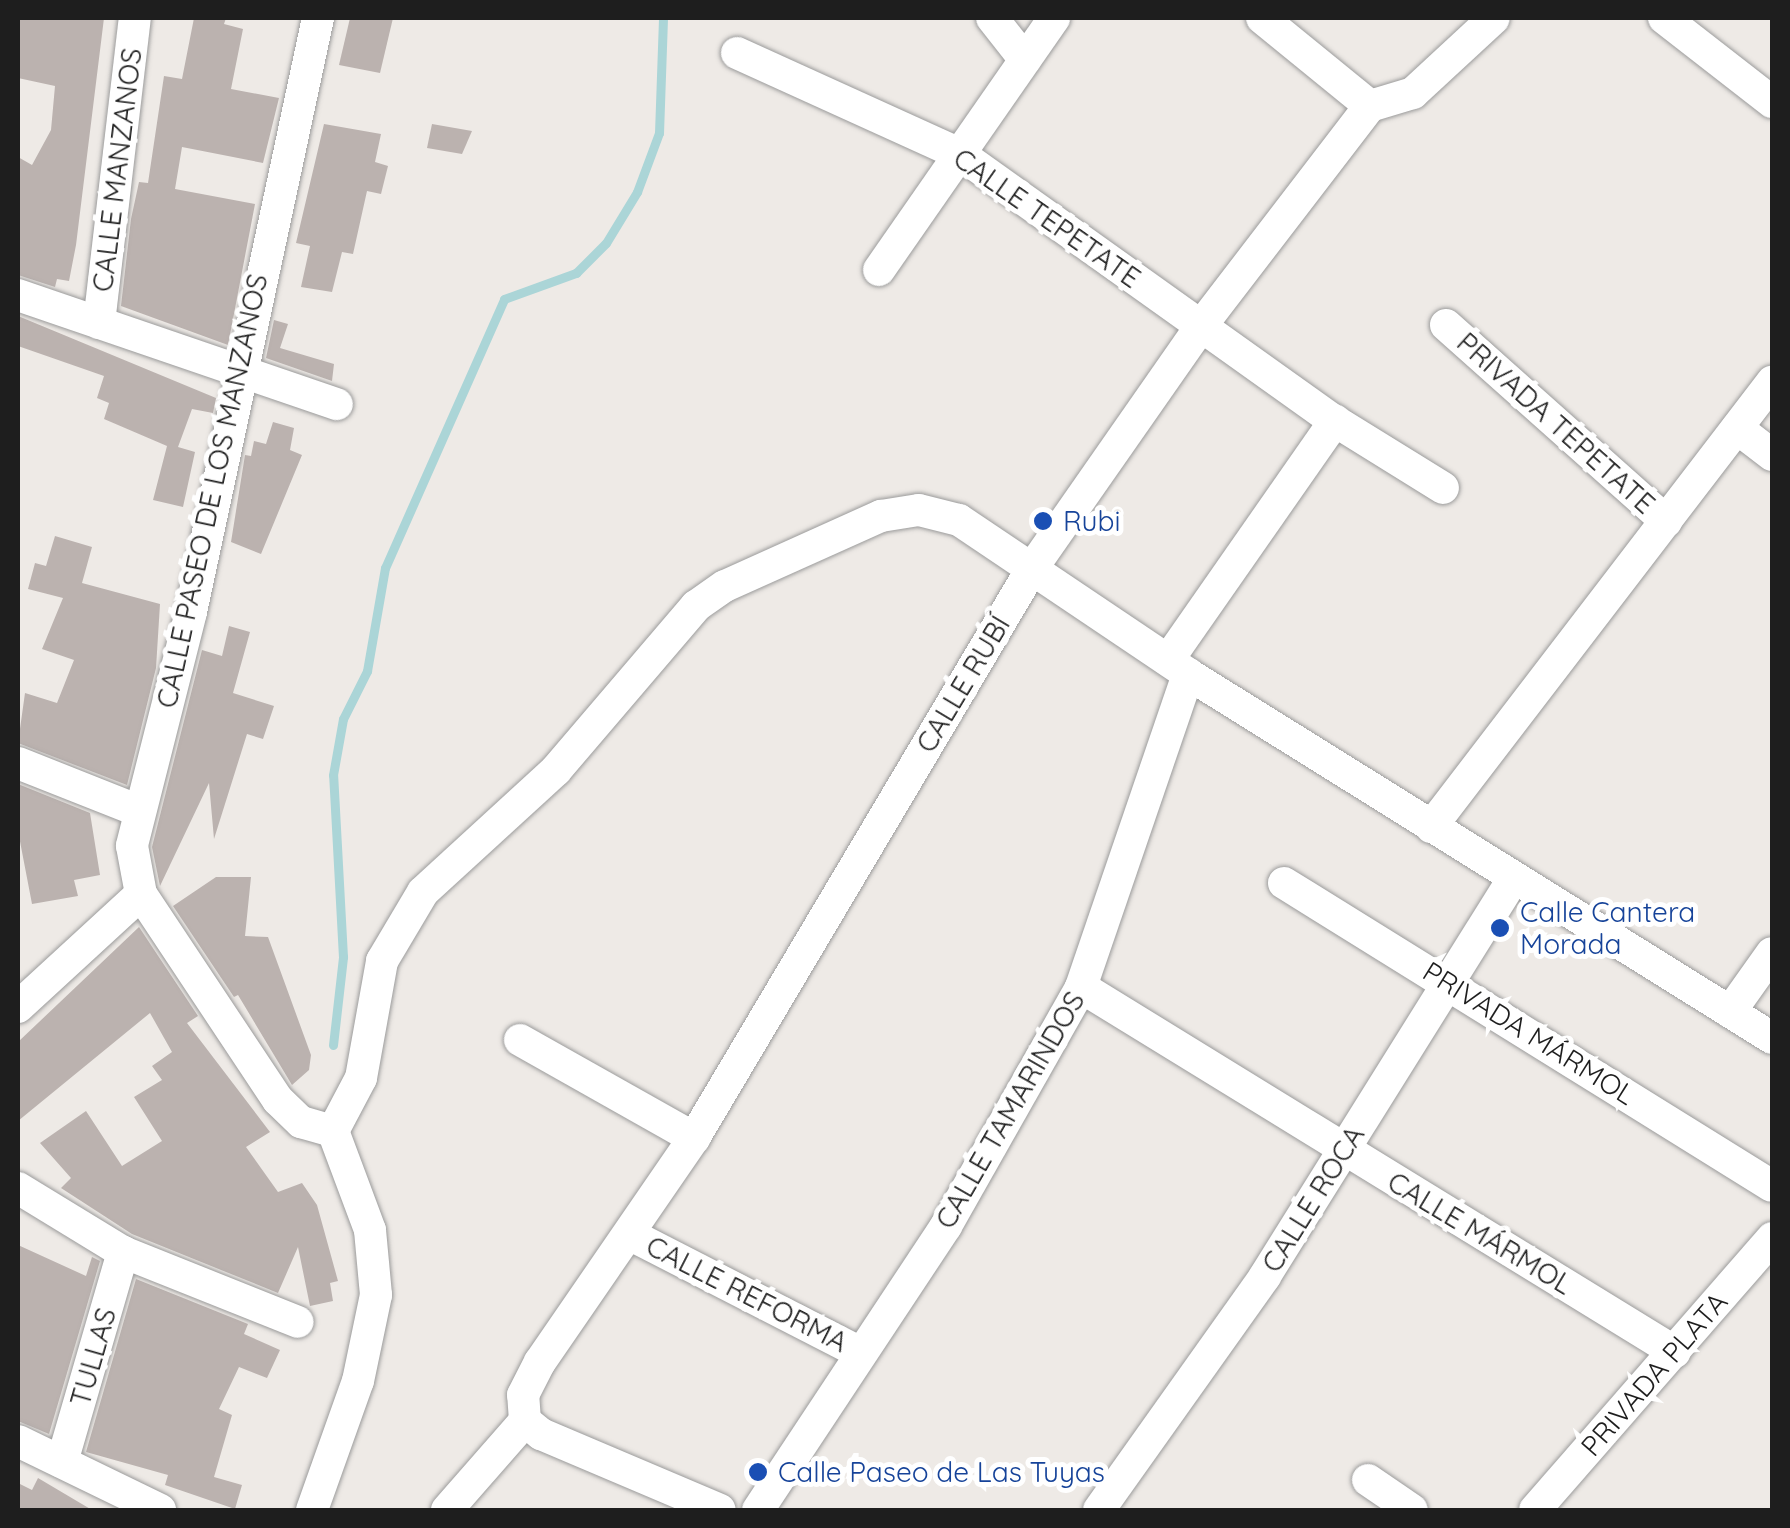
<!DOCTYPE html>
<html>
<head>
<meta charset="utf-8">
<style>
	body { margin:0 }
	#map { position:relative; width:1790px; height:1528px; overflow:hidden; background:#eeeae6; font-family:Quicksand,sans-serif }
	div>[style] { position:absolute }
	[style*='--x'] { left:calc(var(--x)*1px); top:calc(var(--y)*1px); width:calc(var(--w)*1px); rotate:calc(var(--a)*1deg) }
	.stream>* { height:9px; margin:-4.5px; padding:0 4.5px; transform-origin:4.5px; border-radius:4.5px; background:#abd5d7 }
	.building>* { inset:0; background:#bbb2af }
	.roads { filter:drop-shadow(0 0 2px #9b9b9b) drop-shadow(0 0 2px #9b9b9b) }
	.minor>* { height:32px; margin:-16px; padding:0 16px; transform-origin:16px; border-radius:16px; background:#fff }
	.dots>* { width:28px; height:28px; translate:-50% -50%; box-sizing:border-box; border:5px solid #fff; border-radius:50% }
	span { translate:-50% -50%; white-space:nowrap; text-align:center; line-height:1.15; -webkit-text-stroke:10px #fff; paint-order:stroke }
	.street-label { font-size:28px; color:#1e1e1e }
	.transit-label { font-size:28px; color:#164399 }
	.left { translate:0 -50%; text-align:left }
	.frame { position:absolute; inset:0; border:20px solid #1e1e1e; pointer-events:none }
</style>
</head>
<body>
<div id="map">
	<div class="stream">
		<i style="--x:333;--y:1045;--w:89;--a:-83.5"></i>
		<i style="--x:343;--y:957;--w:182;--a:-93.1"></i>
		<i style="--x:333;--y:775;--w:57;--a:-79.9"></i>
		<i style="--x:343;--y:719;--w:54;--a:-63.4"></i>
		<i style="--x:367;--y:671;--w:105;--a:-80.1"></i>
		<i style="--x:385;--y:568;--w:294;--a:-66.1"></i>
		<i style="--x:504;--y:299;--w:77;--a:-19.9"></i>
		<i style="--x:576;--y:273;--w:42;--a:-45"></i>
		<i style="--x:606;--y:243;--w:60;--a:-58.7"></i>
		<i style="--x:637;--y:192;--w:63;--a:-69.6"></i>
		<i style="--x:659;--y:133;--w:115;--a:-88"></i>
	</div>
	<div class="building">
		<i style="clip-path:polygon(18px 18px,104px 18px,76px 245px,69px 281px,57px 279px,55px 287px,18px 275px,18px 157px,32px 165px,51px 130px,55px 86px,18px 78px)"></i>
		<i style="clip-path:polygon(194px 18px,226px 18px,224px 24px,243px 29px,231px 89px,279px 98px,263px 163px,182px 147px,175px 189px,255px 204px,228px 345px,121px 306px,131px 219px,139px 182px,148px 183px,164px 76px,182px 79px)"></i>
		<i style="clip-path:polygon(350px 18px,393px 18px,380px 73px,339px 65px)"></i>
		<i style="clip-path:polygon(324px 124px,381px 134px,375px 162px,388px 166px,381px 194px,367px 191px,353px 254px,342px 252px,332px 292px,301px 287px,310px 246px,296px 243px)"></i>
		<i style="clip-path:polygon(432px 124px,472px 131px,462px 154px,427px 148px)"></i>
		<i style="clip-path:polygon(18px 316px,216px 398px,213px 413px,192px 409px,178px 447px,195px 452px,183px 507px,153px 500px,167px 446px,104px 419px,109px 403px,97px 398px,104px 376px,18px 346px)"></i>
		<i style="clip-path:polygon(274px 320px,288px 324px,280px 348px,334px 364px,332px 381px,266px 358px)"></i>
		<i style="clip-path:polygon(273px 422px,294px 428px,290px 450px,302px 455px,261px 554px,231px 542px,245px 455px,251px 456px,254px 441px,266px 444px)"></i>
		<i style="clip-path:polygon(55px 536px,92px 547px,82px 583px,160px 604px,156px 668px,127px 785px,18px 743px,25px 693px,57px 703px,74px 660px,42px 649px,63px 598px,28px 589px,35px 563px,46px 566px)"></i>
		<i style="clip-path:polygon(229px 626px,250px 632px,233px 693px,274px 706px,263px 739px,247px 734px,214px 839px,209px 783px,160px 886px,152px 847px,202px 650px,222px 656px)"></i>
		<i style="clip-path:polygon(18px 784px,90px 813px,100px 875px,74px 880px,78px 896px,32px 904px,18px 831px)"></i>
		<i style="clip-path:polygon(216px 877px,251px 877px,245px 936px,268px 937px,311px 1055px,309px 1070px,292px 1085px,238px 995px,234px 997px,173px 906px)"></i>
		<i style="clip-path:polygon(139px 927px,198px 1016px,187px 1023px,270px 1132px,246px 1147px,278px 1192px,302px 1183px,317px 1205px,338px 1281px,330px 1283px,333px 1301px,310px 1306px,298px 1247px,278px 1293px,132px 1234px,61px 1188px,71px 1178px,40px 1143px,86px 1111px,122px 1166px,162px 1141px,134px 1097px,162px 1080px,152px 1066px,172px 1052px,150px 1013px,18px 1121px,18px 1042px)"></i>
		<i style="clip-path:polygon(18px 1245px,86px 1276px,92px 1257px,100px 1261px,49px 1434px,18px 1421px)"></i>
		<i style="clip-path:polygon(136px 1279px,248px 1324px,244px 1334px,280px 1350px,267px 1378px,239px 1367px,219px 1409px,232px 1415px,214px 1477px,242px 1485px,235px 1509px,165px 1485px,168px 1475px,86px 1452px)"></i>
		<i style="clip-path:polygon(38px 1478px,92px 1510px,18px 1510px,18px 1483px,32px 1490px)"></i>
	</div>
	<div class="roads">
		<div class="minor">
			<i style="--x:318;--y:18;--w:607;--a:102.07"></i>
			<i style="--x:191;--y:612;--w:241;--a:104.2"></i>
			<i style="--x:132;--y:846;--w:49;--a:79.4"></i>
			<i style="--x:141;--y:894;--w:247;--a:56.4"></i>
			<i style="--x:278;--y:1100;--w:32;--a:44"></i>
			<i style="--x:301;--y:1122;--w:33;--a:16"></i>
			<i style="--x:992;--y:18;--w:53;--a:51.8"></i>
			<i style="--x:1262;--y:18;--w:139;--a:39.2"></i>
			<i style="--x:1664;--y:18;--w:137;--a:37.9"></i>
			<i style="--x:737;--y:53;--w:245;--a:24.4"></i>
			<i style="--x:960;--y:154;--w:460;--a:35.5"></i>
			<i style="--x:1335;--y:421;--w:127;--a:31.8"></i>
			<i style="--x:879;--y:270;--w:307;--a:-55.2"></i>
			<i style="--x:18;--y:295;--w:337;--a:18.9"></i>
			<i style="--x:99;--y:323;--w:307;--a:-83.3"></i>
			<i style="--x:1446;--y:325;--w:295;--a:41.7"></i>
			<i style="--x:1737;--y:428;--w:44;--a:37.6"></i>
			<i style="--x:1168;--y:660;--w:292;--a:-55.1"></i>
			<i style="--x:18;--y:763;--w:130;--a:21.6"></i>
			<i style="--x:1431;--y:827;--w:561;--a:-52.54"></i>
			<i style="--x:1284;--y:883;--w:574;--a:31.84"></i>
			<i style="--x:1081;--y:987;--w:697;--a:31.57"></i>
			<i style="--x:18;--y:1007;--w:167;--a:-42.6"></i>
			<i style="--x:1730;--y:1012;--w:72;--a:-54.6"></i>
			<i style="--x:520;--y:1040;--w:200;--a:29.4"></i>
			<i style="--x:333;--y:1131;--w:60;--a:-62.2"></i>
			<i style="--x:361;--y:1078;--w:119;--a:-79.8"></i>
			<i style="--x:382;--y:961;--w:80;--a:-59.3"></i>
			<i style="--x:423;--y:892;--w:180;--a:-42.5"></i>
			<i style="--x:556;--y:770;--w:216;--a:-49.5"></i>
			<i style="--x:696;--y:606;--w:35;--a:-35"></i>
			<i style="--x:725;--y:586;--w:171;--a:-24.2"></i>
			<i style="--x:881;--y:516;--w:38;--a:-9"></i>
			<i style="--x:919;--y:510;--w:41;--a:14"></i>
			<i style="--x:959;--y:520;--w:276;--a:33.9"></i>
			<i style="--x:1188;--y:674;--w:688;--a:31.93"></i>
			<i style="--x:18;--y:1188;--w:123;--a:31.4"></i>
			<i style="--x:123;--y:1252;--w:188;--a:21.8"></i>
			<i style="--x:633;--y:1236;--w:256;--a:27.2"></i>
			<i style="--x:525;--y:1421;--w:26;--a:-94"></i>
			<i style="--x:523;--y:1395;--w:37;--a:-63"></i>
			<i style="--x:540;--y:1362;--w:272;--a:-55.5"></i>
			<i style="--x:694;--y:1138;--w:664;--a:-59.3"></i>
			<i style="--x:1033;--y:567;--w:294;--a:-55.1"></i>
			<i style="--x:1201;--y:326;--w:277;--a:-52.5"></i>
			<i style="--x:1370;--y:106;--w:45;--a:-16.8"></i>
			<i style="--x:1413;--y:93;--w:110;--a:-42.8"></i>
			<i style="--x:525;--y:1421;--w:21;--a:39"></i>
			<i style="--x:541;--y:1434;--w:194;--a:23"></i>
			<i style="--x:18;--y:1441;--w:158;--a:25.9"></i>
			<i style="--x:62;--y:1462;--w:219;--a:-73.8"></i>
			<i style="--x:1368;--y:1480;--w:53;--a:34.3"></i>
			<i style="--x:312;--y:1510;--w:137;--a:-70.4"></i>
			<i style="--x:358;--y:1381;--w:88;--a:-78.2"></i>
			<i style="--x:376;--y:1295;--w:65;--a:-95.3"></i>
			<i style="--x:370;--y:1230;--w:106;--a:-110.5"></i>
			<i style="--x:447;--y:1510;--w:118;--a:-48.8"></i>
			<i style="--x:758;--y:1510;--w:341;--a:-56.5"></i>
			<i style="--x:946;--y:1226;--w:274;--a:-60.5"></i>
			<i style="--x:1081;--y:987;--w:331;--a:-71.1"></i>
			<i style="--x:1099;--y:1510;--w:287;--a:-54.6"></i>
			<i style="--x:1265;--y:1276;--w:469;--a:-58"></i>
			<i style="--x:1535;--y:1510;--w:361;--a:-48.9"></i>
		</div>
	</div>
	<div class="dots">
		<i style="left:1043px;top:521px;background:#1a4fb4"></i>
		<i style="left:1500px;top:928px;background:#1a4fb4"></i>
		<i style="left:758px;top:1472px;background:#1a4fb4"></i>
	</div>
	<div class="street-label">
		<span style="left:117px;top:170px;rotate:-83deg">CALLE MANZANOS</span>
		<span style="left:1047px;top:218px;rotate:35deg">CALLE TEPETATE</span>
		<span style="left:1556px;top:423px;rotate:42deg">PRIVADA TEPETATE</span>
		<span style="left:212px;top:491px;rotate:-78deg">CALLE PASEO DE LOS MANZANOS</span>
		<span style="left:963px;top:684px;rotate:-59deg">CALLE RUBÍ</span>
		<span style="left:1529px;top:1033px;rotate:32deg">PRIVADA MÁRMOL</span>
		<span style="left:1010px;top:1110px;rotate:-60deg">CALLE TAMARINDOS</span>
		<span style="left:1313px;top:1199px;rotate:-58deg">CALLE ROCA</span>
		<span style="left:1480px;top:1233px;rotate:31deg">CALLE MÁRMOL</span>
		<span style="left:747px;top:1294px;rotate:27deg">CALLE REFORMA</span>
		<span style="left:93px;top:1357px;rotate:-74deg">TULLAS</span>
		<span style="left:1654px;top:1374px;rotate:-49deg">PRIVADA PLATA</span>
	</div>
	<div class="transit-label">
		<span class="left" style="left:1063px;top:521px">Rubi</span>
		<span class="left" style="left:1520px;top:928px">Calle Cantera<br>Morada</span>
		<span class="left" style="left:778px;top:1472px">Calle Paseo de Las Tuyas</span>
	</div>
	<div class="frame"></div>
</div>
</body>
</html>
